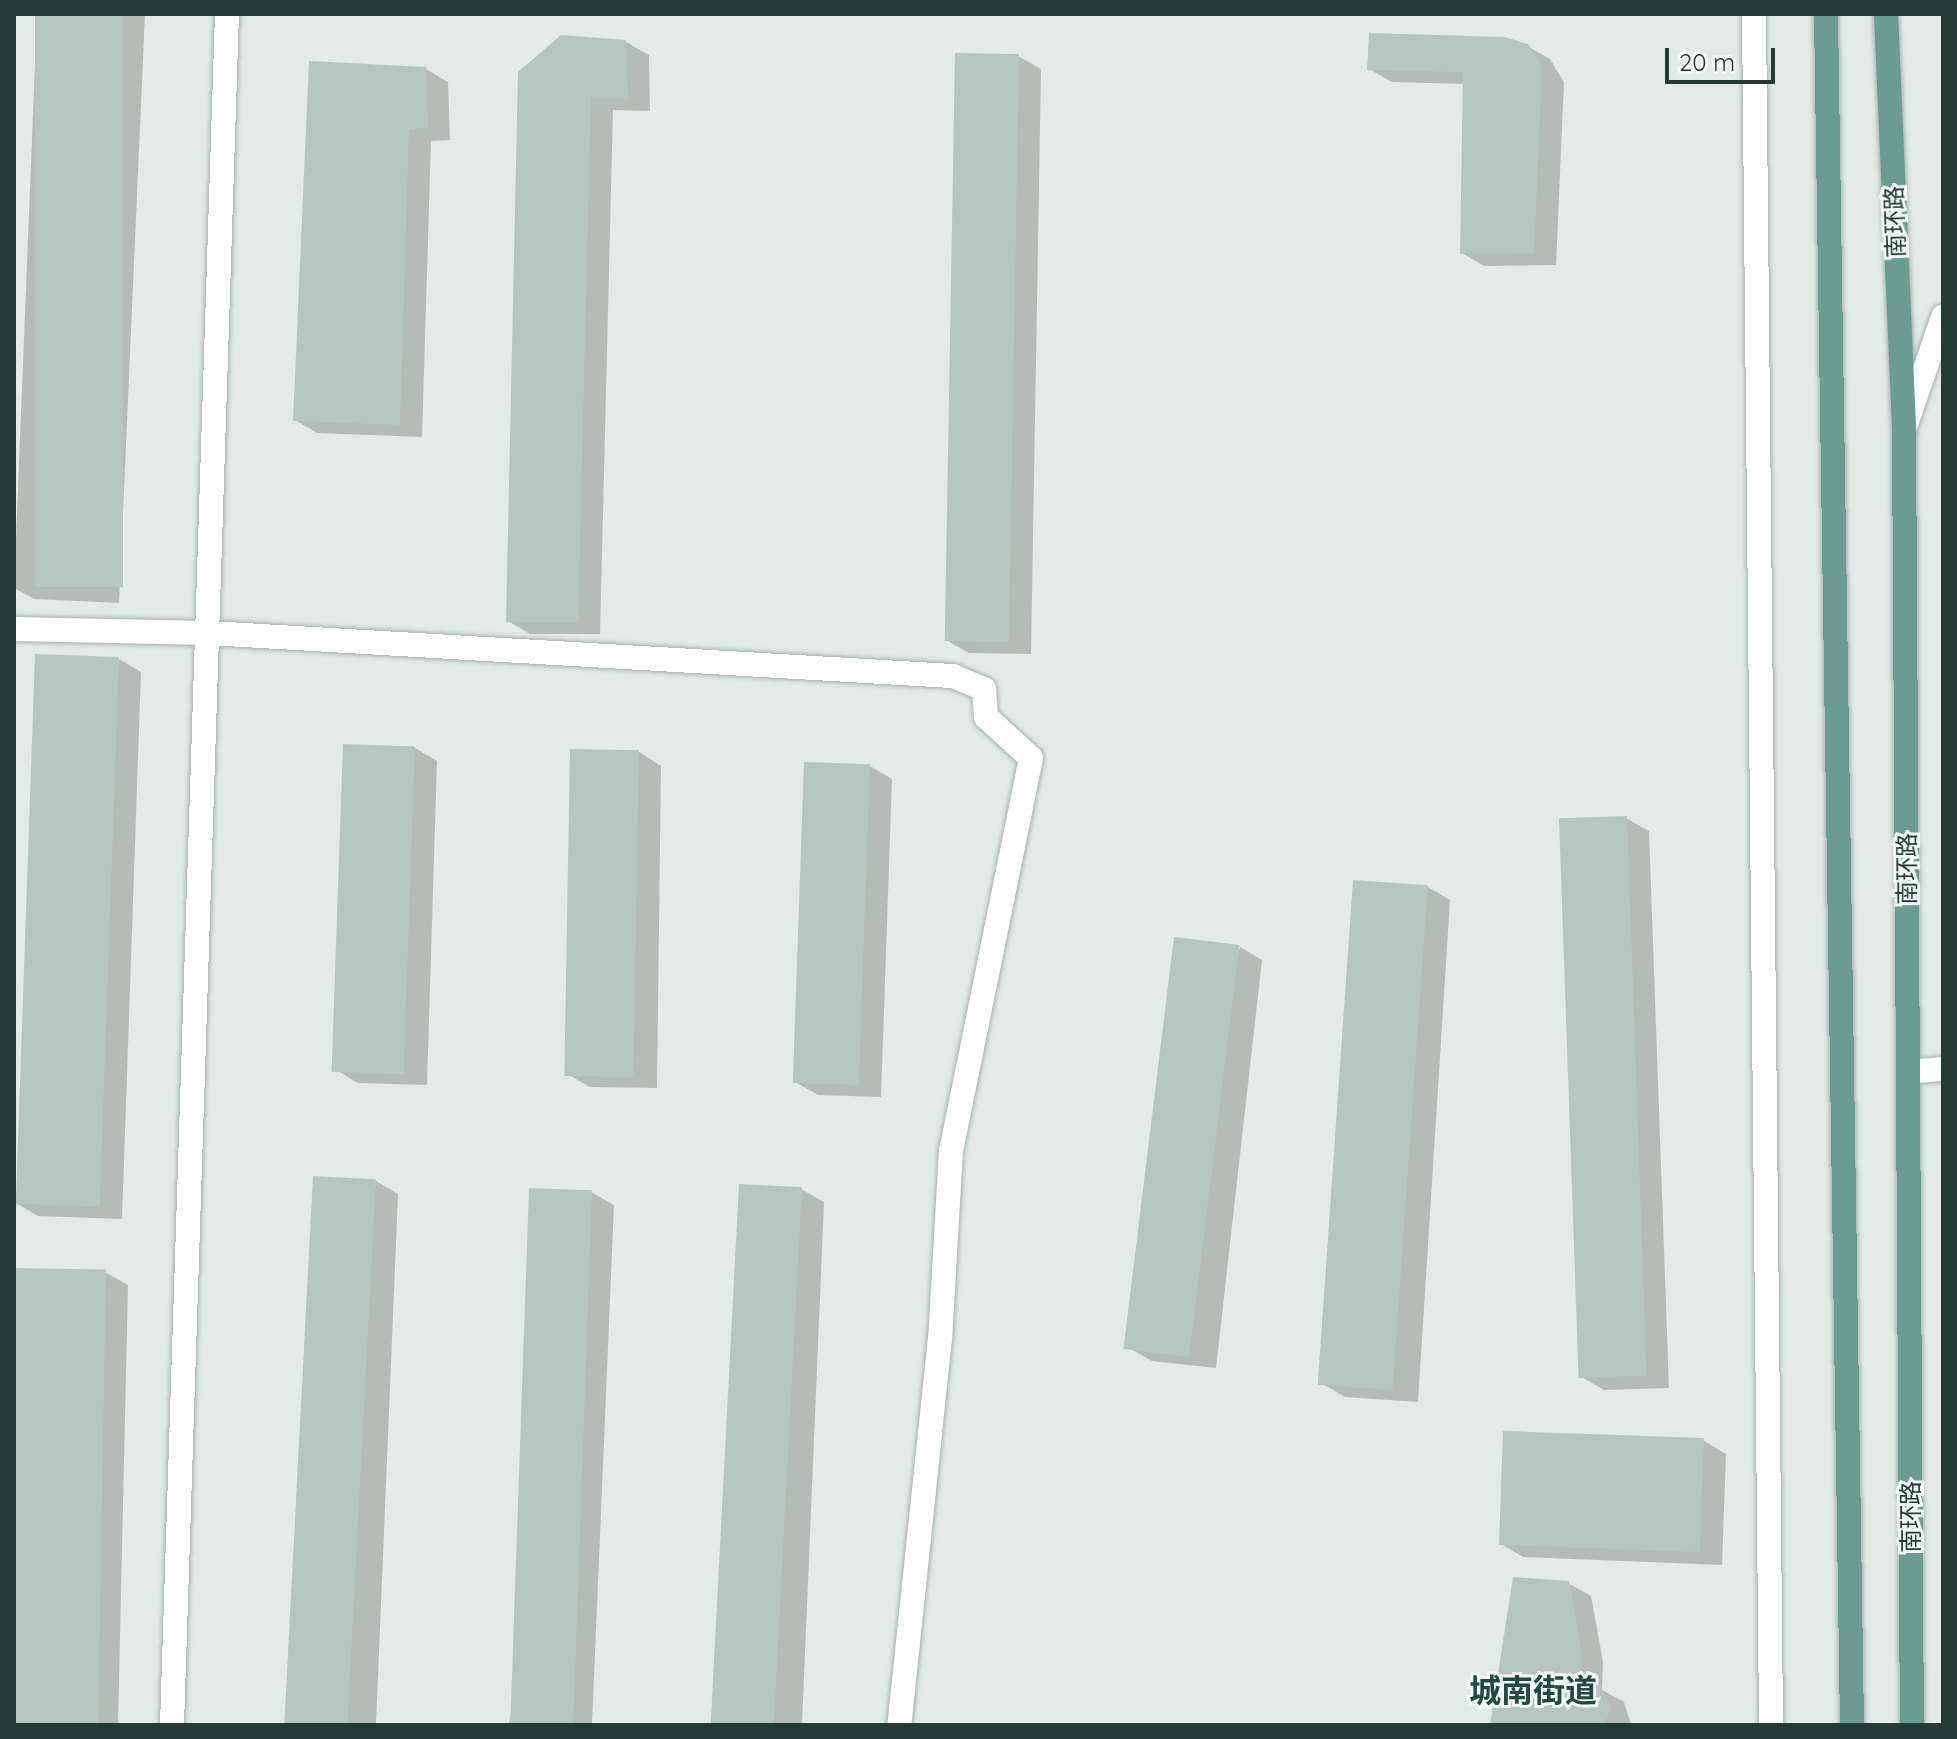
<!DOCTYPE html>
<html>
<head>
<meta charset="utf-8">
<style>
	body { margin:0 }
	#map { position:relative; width:1957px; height:1739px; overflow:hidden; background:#e2ebe7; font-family:Quicksand,"Noto Sans SC",sans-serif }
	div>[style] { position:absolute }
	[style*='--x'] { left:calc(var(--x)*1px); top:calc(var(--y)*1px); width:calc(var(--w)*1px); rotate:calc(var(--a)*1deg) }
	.shadow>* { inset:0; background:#0003 }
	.building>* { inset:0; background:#b7c5c0; transform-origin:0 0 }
	.roads { filter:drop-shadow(0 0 2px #a5b2ae) drop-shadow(0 0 2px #a5b2ae) }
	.minor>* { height:24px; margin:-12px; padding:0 12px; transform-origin:12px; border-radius:12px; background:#fff }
	.major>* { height:24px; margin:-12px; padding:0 12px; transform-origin:12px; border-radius:12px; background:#6a9c8f }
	span { translate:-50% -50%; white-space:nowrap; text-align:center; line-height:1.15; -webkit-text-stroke:6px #f2f8f5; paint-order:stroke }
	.street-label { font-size:24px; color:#243a34 }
	.district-label { font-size:32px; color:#214a40; font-weight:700 }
	.frame { position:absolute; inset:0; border:16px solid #243a34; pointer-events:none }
	.scale { position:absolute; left:1665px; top:48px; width:110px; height:36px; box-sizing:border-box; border:4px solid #243a34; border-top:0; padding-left:10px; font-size:24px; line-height:28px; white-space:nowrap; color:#243a34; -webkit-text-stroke:6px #f2f8f5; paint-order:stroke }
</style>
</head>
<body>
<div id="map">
	<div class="shadow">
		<i style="clip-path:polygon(37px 14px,145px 14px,119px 603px,34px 599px,14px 588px)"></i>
		<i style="clip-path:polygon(626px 42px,649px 55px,650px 111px,613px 110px,600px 634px,530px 634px,508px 621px,520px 73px)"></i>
		<i style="clip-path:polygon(1527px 46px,1550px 59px,1564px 82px,1556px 265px,1484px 266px,1462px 253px,1465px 84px,1392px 82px,1369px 69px)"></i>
		<i style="clip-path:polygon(1018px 56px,1041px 69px,1031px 654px,969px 653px,946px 640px)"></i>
		<i style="clip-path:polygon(426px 69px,448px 82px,450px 140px,431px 141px,422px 437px,317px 433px,295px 420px)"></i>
		<i style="clip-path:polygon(119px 659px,141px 672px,122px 1219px,38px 1216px,16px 1203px)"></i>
		<i style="clip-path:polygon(415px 748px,437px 761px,427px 1085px,358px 1083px,336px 1070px)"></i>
		<i style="clip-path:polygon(639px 752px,661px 766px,657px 1088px,590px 1087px,567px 1074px)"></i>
		<i style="clip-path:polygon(870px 766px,892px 779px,881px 1097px,818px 1095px,795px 1082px)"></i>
		<i style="clip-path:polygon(1626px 818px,1649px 831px,1669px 1388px,1604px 1390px,1582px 1377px)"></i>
		<i style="clip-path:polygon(1355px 883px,1428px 887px,1450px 900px,1418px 1402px,1345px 1397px,1323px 1384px)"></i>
		<i style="clip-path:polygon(1240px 947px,1262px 960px,1216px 1368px,1152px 1361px,1129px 1348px)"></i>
		<i style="clip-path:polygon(376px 1181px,398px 1194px,376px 1725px,293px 1725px)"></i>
		<i style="clip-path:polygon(801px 1189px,824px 1202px,802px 1725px,718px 1725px)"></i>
		<i style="clip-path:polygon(591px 1192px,614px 1205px,592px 1725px,509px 1725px)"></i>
		<i style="clip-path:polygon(14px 1270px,105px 1272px,128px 1285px,118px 1725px,14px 1725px)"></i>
		<i style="clip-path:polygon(1704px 1441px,1726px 1454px,1722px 1565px,1523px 1557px,1501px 1544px)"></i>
		<i style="clip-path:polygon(1515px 1579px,1568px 1583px,1591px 1596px,1603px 1662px,1602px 1690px,1624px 1702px,1631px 1725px,1492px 1725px)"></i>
	</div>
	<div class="building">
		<i style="left:35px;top:14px;width:88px;height:573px"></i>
		<i style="clip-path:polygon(1369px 33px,1505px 37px,1528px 44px,1542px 67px,1534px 253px,1460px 254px,1463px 72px,1367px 70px)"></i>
		<i style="clip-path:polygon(561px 35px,626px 40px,628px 99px,591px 98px,578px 622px,506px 622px,518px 72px)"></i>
		<i style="left:955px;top:53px;width:64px;height:588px;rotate:1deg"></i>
		<i style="clip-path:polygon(309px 61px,426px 67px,428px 128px,409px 129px,400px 425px,293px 421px)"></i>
		<i style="left:35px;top:654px;width:84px;height:550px;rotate:2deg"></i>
		<i style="left:343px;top:744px;width:72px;height:328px;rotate:2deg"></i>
		<i style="left:570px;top:749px;width:69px;height:327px;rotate:1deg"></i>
		<i style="left:804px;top:762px;width:66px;height:321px;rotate:2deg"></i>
		<i style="left:1627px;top:816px;width:560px;height:68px;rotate:88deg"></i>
		<i style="left:1353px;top:880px;width:75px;height:506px;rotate:4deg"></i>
		<i style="left:1174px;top:937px;width:66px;height:415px;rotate:7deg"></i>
		<i style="left:313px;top:1176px;width:63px;height:549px;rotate:3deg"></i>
		<i style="left:739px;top:1184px;width:63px;height:541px;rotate:3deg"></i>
		<i style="left:529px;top:1188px;width:63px;height:537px;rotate:2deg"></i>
		<i style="left:14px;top:1268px;width:92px;height:457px;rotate:1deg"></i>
		<i style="left:1503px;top:1431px;width:201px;height:114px;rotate:2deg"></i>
		<i style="clip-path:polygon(1513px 1577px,1569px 1581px,1581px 1648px,1580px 1677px,1601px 1686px,1611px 1709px,1604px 1725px,1490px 1725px)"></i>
	</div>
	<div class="roads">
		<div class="minor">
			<i style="--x:1754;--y:14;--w:1711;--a:89.43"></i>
			<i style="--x:1904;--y:430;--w:120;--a:-71"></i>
			<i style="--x:14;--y:629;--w:195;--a:1.2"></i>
			<i style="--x:209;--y:633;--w:745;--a:3.31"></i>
			<i style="--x:953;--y:676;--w:34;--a:23"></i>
			<i style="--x:984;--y:689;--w:28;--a:86"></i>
			<i style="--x:986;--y:717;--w:61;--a:42.3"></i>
			<i style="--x:1031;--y:758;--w:400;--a:101.5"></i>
			<i style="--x:951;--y:1150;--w:188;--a:93.3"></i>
			<i style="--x:940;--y:1338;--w:389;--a:96"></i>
			<i style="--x:1908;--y:1072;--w:35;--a:-5"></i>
			<i style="--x:172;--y:1725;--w:1712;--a:-88.16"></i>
		</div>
		<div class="major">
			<i style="--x:1826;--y:14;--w:1711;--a:89.13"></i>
			<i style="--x:1886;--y:14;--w:419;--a:87.5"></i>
			<i style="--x:1904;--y:433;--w:1292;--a:89.65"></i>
		</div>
	</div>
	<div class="street-label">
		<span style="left:1895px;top:222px;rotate:-92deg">南环路</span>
		<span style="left:1907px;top:869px;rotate:-90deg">南环路</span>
		<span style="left:1911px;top:1517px;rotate:-90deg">南环路</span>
	</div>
	<div class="district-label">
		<span style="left:1533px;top:1690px">城南街道</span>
	</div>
	<div class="frame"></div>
	<div class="scale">20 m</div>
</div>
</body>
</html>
